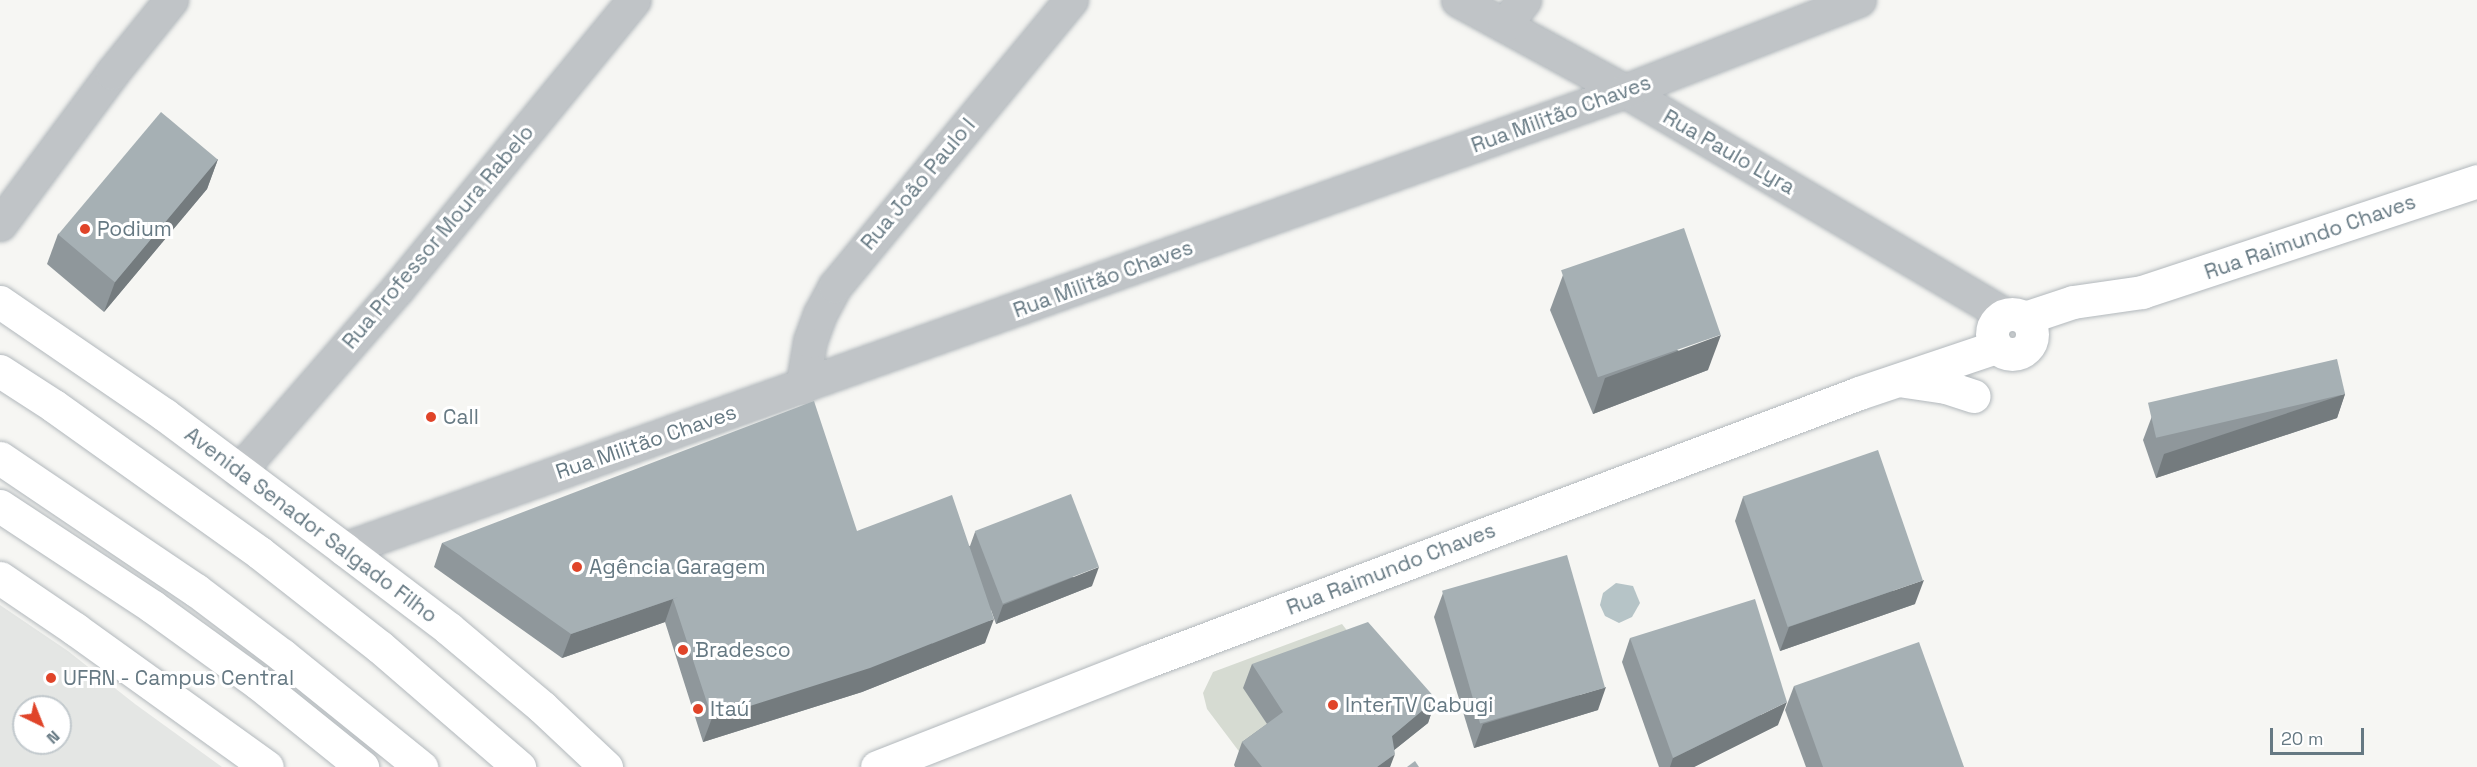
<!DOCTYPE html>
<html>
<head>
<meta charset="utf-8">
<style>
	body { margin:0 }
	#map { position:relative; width:2477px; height:767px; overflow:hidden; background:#f6f6f3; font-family:"Space Grotesk",sans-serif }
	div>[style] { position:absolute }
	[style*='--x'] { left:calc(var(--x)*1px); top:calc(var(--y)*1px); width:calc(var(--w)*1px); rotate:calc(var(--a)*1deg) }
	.built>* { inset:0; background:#e4e6e4 }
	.green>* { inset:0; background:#d6dbd2 }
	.water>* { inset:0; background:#b6c4c7 }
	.roads { filter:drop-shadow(0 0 2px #b2b8bc) drop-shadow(0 0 2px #b2b8bc) }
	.minor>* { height:33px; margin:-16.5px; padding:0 16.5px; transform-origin:16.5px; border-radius:16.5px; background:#c0c4c7 }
	.tertiary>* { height:33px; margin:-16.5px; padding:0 16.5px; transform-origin:16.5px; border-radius:16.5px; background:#c0c4c7 }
	.secondary>* { height:33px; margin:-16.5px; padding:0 16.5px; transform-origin:16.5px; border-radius:16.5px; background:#fff }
	.secondary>.ring { margin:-16.5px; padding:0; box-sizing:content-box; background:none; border:33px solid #fff; border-radius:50% }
	.primary>* { height:33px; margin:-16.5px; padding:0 16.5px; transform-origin:16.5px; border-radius:16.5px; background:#fff }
	.trunk>* { height:33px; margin:-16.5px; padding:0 16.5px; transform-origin:16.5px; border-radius:16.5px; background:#fff }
	.wall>* { inset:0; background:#8f979b }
	.shaded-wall>* { inset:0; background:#747b7e }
	.building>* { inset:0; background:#a6b0b4; transform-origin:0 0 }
	.dots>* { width:16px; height:16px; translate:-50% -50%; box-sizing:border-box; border:3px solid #fff; border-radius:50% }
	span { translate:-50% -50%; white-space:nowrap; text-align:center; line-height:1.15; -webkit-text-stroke:6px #fff; paint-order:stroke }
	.street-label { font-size:21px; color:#667983 }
	.poi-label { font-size:21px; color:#667983 }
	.left { translate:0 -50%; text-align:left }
	.north { position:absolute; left:12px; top:695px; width:60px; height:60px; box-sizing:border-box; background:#fff; border:2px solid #c2c9cd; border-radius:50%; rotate:137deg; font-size:16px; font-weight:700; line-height:24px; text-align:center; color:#667983 }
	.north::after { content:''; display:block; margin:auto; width:21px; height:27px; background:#e04429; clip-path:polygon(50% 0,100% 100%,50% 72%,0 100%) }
	.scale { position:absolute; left:2270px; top:728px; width:94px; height:27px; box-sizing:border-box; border:3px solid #667983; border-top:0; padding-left:8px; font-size:18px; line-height:21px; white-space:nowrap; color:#667983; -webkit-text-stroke:4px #fff; paint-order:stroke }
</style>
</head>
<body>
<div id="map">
	<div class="built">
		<i style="clip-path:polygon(evenodd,0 605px,68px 651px,135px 704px,222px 767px,0 767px,0 605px,24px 707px,60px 707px,60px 743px,24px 743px,24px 707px)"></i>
	</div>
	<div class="green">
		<i style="clip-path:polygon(1342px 624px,1359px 646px,1244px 688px,1275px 736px,1244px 758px,1207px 709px,1203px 693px,1213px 672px)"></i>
	</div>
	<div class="water">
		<i style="clip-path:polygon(1616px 583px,1633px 586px,1640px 603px,1632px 617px,1619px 623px,1605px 616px,1600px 605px,1603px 593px)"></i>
	</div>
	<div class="roads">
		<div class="minor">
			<i style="--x:1458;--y:0;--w:190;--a:28.6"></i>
			<i style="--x:1625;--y:91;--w:442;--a:30.5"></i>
			<i style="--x:1504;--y:25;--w:32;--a:-51"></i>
			<i style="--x:0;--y:224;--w:188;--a:-53.4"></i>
			<i style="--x:112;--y:73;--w:94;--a:-51.1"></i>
			<i style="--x:802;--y:387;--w:47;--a:-80.1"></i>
			<i style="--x:810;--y:341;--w:29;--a:-70"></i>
			<i style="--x:820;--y:314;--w:32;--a:-62"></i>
			<i style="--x:835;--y:286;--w:371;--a:-50.5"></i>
			<i style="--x:239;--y:471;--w:242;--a:-49"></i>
			<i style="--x:398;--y:288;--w:372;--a:-50.7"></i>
		</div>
		<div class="tertiary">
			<i style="--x:344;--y:549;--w:1360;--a:-19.67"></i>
			<i style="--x:1625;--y:91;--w:251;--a:-21.3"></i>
		</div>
		<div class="secondary">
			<i class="ring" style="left:1992px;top:314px;width:7px;height:7px"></i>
			<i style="--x:2025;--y:318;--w:51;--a:-18.4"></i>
			<i style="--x:2073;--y:302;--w:70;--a:-8.2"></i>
			<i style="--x:2142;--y:292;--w:353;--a:-18.3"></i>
			<i style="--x:1905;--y:381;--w:41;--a:8.3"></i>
			<i style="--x:1946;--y:387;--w:29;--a:18"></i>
			<i style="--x:0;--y:578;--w:91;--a:34.2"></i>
			<i style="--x:75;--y:629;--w:236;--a:35.7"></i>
			<i style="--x:877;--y:767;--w:291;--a:-21.4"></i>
			<i style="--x:1148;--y:661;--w:760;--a:-20.65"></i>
			<i style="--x:1859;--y:393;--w:145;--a:-18.6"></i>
		</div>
		<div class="primary">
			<i style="--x:0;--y:302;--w:200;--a:34.4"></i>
			<i style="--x:165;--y:415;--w:224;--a:36.8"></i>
			<i style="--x:344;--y:549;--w:131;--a:37.2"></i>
			<i style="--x:448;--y:628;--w:123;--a:40"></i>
			<i style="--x:542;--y:707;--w:88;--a:43.2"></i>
			<i style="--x:0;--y:506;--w:183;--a:33.4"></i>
			<i style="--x:153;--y:607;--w:130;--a:35.9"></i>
			<i style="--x:258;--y:683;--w:134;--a:38.9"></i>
		</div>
		<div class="trunk">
			<i style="--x:0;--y:371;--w:64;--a:32.9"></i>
			<i style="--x:54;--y:406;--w:253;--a:35.5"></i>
			<i style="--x:260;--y:553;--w:152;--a:38.1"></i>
			<i style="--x:380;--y:647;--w:184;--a:40.8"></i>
			<i style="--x:0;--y:458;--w:236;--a:34"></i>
			<i style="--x:196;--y:590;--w:108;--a:37.1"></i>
			<i style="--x:282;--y:655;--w:179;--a:38.9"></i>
		</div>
	</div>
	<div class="wall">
		<i style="clip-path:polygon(218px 159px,207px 189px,104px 312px,47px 264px,58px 234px)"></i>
		<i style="clip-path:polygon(1563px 275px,1708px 370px,1593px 414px,1550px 310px)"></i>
		<i style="clip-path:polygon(2345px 394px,2337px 418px,2156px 478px,2143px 440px,2152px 416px)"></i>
		<i style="clip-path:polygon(1743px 497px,1915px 604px,1780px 651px,1735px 521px)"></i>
		<i style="clip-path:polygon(857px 531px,970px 546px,975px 532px,1092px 586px,996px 624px,991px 610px,985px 643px,862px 692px,703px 742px,665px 622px,562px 658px,434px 567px,442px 543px)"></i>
		<i style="clip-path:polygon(1443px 593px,1598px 710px,1474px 748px,1434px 617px)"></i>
		<i style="clip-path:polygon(1630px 638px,1778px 725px,1694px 767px,1659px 767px,1622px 662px)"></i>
		<i style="clip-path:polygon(1252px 664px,1436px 699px,1428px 723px,1394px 750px,1390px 767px,1235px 767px,1234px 765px,1242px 742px,1267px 724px,1243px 688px)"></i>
		<i style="clip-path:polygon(1794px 686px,1964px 767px,1806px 767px,1785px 710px)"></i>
	</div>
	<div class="shaded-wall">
		<i style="clip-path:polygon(218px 159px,207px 189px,104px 312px,115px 282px)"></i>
		<i style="clip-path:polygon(1721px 335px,1708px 370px,1593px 414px,1605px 378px)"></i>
		<i style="clip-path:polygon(2345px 394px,2337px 418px,2156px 478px,2164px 454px)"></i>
		<i style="clip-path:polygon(1099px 567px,1092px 586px,996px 624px,1003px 605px)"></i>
		<i style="clip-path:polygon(1924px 580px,1915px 604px,1780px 651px,1789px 627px)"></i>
		<i style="clip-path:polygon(673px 599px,665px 622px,562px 658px,571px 634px)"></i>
		<i style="clip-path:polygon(994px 619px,985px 643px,862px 692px,703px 742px,712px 718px)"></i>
		<i style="clip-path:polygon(1606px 687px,1598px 710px,1474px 748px,1483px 724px)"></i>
		<i style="clip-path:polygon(1436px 699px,1428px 723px,1383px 759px,1392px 736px)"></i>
		<i style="clip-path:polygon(1787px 702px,1778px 725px,1694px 767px,1670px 767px,1673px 758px)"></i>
		<i style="clip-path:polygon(1395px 754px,1390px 767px,1377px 767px)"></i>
	</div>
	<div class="building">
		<i style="left:161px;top:112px;width:74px;height:160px;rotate:40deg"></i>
		<i style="left:1684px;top:228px;width:113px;height:130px;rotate:71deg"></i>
		<i style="left:2337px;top:359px;width:36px;height:194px;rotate:77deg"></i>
		<i style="clip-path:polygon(814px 401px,857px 531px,952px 495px,994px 619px,870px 668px,712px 718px,673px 599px,687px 594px,571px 634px,442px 543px)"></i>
		<i style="left:1878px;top:450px;width:138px;height:143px;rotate:71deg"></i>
		<i style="left:1071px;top:494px;width:78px;height:103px;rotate:69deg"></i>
		<i style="left:1567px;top:555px;width:138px;height:130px;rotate:74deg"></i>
		<i style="clip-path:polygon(1755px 599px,1787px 702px,1673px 758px,1630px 638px)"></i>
		<i style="clip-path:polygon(1368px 622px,1436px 699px,1392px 736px,1395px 754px,1377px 767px,1262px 767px,1242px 742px,1283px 712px,1252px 664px)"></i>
		<i style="clip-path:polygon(1919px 642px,1964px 767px,1823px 767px,1794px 686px)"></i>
		<i style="clip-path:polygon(1415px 761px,1419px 767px,1407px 767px)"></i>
	</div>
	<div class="dots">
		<i style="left:85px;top:229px;background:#e04429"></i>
		<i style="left:431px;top:417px;background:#e04429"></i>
		<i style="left:577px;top:567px;background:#e04429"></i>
		<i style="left:683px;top:650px;background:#e04429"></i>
		<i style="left:51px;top:678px;background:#e04429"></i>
		<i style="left:1333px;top:705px;background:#e04429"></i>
		<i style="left:698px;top:709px;background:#e04429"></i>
	</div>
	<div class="street-label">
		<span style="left:1561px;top:114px;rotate:-20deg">Rua Militão Chaves</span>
		<span style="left:1729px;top:152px;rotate:30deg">Rua Paulo Lyra</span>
		<span style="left:918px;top:184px;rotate:-50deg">Rua João Paulo I</span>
		<span style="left:438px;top:237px;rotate:-50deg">Rua Professor Moura Rabelo</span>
		<span style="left:2310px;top:237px;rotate:-19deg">Rua Raimundo Chaves</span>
		<span style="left:1103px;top:279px;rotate:-20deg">Rua Militão Chaves</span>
		<span style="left:646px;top:442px;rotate:-19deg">Rua Militão Chaves</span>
		<span style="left:311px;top:525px;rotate:37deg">Avenida Senador Salgado Filho</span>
		<span style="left:1391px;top:569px;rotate:-21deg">Rua Raimundo Chaves</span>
	</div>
	<div class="poi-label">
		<span class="left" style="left:97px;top:229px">Podium</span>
		<span class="left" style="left:443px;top:417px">Call</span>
		<span class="left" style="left:589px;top:567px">Agência Garagem</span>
		<span class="left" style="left:695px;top:650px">Bradesco</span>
		<span class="left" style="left:63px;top:678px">UFRN - Campus Central</span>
		<span class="left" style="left:1345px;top:705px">InterTV Cabugi</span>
		<span class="left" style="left:710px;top:709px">Itaú</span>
	</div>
	<div class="north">N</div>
	<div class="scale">20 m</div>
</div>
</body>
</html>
